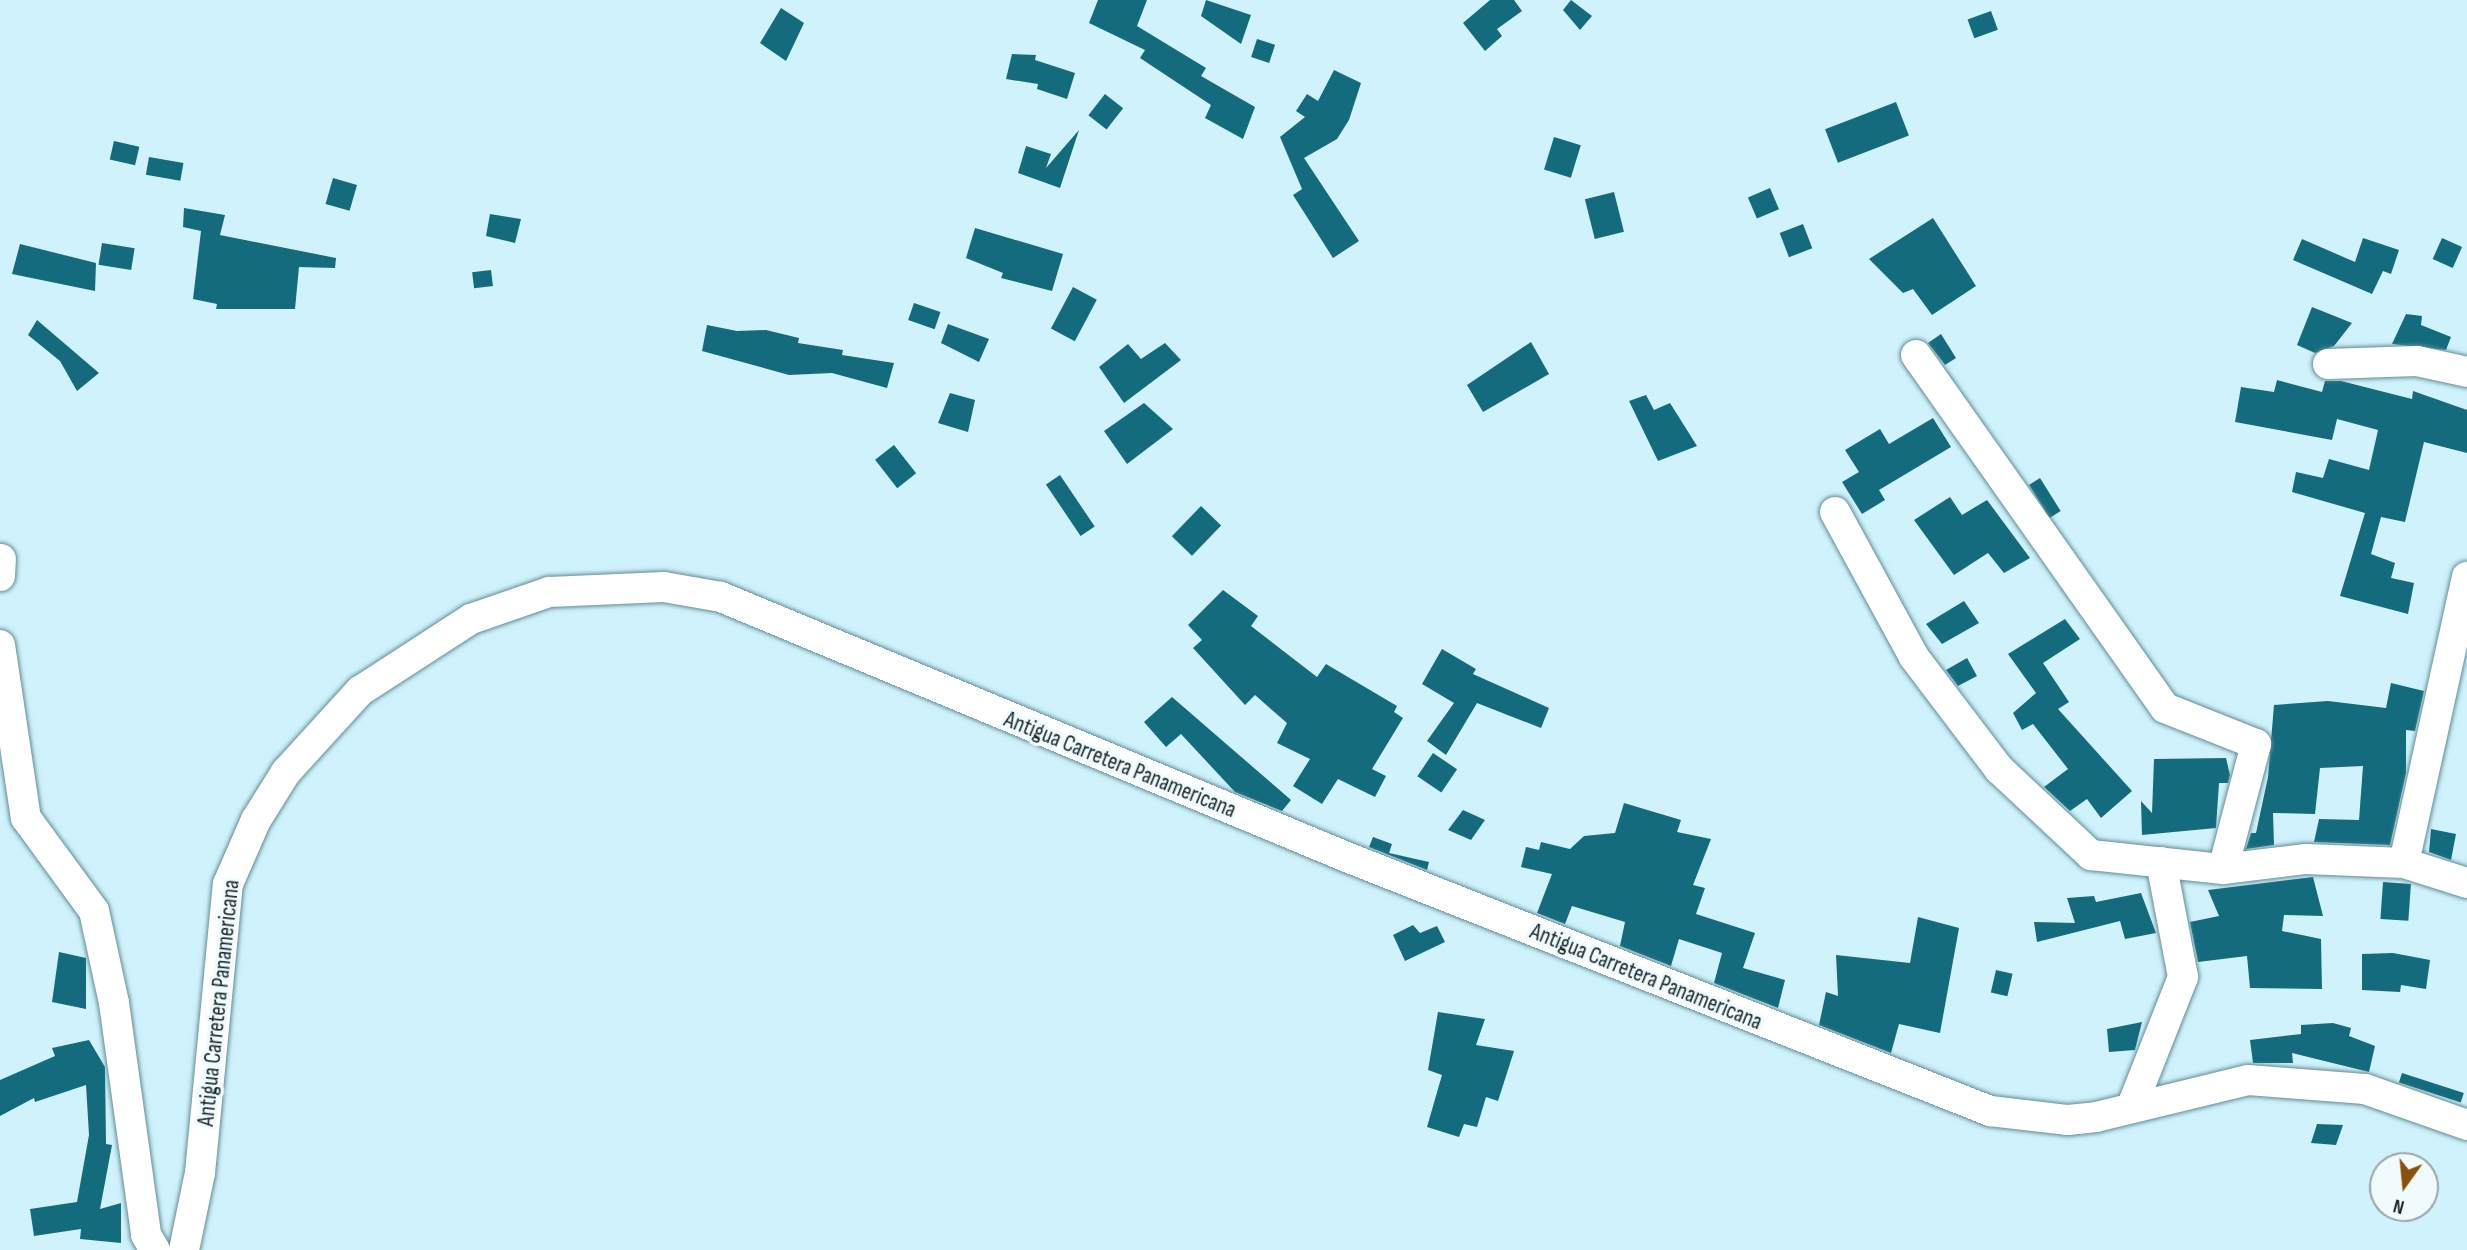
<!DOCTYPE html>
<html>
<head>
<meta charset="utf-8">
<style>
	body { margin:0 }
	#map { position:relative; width:2467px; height:1250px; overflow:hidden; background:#cff2fc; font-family:"Sofia Sans Condensed",sans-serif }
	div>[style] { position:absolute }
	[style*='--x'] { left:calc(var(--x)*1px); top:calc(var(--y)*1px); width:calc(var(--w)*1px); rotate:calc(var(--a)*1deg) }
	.building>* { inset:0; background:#136b7d; transform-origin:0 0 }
	.roads { filter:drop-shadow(0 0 2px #628c97) drop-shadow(0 0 2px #628c97) }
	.minor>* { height:30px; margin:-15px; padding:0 15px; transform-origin:15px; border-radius:15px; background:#fff }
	span { translate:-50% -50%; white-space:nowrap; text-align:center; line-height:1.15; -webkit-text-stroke:7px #f1fafd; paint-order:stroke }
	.street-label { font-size:23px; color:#16272c }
	.north { position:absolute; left:2369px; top:1152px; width:70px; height:70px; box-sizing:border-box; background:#f1fafd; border:2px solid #99a6a9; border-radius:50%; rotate:195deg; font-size:19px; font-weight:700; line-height:28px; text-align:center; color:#16272c }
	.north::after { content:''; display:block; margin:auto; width:24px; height:32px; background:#8a5206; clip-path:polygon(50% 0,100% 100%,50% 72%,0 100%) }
</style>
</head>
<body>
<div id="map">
	<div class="building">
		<i style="clip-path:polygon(1098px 0,1147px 0,1137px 26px,1206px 68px,1201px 76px,1255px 107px,1243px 139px,1205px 118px,1211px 105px,1140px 58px,1145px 50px,1089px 23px)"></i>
		<i style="clip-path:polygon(1206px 0,1251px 15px,1241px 44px,1201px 16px)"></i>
		<i style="clip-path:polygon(1490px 0,1514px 0,1522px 11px,1497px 29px,1502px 36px,1485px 51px,1463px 23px)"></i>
		<i style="clip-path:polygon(1571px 0,1592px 16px,1580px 30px,1563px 10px)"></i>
		<i style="clip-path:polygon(781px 8px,804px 23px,786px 61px,760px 43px)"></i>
		<i style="left:1991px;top:11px;width:20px;height:25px;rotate:70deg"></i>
		<i style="left:1257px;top:39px;width:19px;height:19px;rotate:18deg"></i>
		<i style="clip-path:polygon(1012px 54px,1036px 55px,1035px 60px,1075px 73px,1067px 99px,1037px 89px,1038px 84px,1006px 79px)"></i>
		<i style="clip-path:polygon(1334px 70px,1361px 83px,1349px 120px,1337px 139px,1304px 158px,1359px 241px,1333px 258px,1293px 195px,1302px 189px,1280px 137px,1305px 117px,1296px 111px,1307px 94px,1318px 101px)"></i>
		<i style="left:1105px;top:94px;width:23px;height:27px;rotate:38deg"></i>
		<i style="left:1896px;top:102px;width:36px;height:76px;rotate:69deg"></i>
		<i style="clip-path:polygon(1079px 130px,1060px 188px,1018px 173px,1026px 146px,1051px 154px,1046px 168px)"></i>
		<i style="left:1554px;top:137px;width:28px;height:34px;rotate:17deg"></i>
		<i style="left:114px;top:141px;width:26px;height:19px;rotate:13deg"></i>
		<i style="left:149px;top:157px;width:35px;height:18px;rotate:10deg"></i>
		<i style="left:333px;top:178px;width:25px;height:27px;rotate:16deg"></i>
		<i style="left:1770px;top:188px;width:23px;height:24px;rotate:67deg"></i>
		<i style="left:1614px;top:192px;width:41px;height:30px;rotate:76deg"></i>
		<i style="clip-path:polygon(184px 208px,225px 215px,220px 235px,336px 258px,335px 268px,299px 267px,295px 309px,216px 309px,217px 304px,193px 299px,201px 231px,183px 227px)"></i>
		<i style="clip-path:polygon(490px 214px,521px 219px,515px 243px,486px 236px)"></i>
		<i style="clip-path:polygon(1933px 218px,1976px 286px,1932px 315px,1913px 289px,1903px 293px,1869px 259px)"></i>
		<i style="left:1803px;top:224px;width:26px;height:25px;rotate:69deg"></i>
		<i style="clip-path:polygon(975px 228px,1063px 254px,1052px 291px,1001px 278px,1003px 273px,966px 258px)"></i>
		<i style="clip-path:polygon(2363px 238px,2399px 250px,2391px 274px,2383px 271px,2372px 294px,2293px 260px,2302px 239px,2355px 262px)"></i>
		<i style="left:2442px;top:238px;width:22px;height:23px;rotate:24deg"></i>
		<i style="left:102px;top:243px;width:33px;height:22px;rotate:9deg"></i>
		<i style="clip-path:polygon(20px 244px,96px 263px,95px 291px,12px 274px)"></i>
		<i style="left:491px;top:270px;width:16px;height:19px;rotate:83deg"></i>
		<i style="left:1073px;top:287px;width:27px;height:47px;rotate:28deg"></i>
		<i style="left:914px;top:303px;width:28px;height:18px;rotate:19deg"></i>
		<i style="clip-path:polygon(2312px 307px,2352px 323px,2334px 346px,2315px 353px,2297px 345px)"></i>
		<i style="clip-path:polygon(2406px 314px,2422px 316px,2421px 325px,2451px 337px,2446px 350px,2392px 344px)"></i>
		<i style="clip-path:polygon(37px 320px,99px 373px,77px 391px,60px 361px,28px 335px)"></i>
		<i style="clip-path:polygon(948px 324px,989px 339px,979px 362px,941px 343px)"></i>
		<i style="clip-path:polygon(707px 325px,737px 331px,766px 330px,799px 338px,798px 343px,843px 350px,842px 355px,894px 363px,887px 388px,832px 373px,789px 375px,702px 351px)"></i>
		<i style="clip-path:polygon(1941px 334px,1956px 358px,1945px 365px,1928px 343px)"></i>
		<i style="clip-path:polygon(1531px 342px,1549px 374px,1483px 412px,1467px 385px)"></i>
		<i style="clip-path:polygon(1165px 343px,1181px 360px,1124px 403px,1099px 367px,1128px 344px,1141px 359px)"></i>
		<i style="clip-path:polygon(2277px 380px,2322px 392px,2325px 381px,2341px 381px,2412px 399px,2413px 391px,2467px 410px,2467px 453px,2424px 442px,2405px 522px,2381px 517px,2371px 554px,2395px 563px,2391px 578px,2414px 583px,2408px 614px,2340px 596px,2365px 513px,2292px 492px,2296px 472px,2323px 478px,2329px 459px,2369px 470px,2378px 430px,2337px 419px,2332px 440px,2235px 422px,2241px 387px,2274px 392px)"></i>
		<i style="clip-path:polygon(950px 393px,975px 400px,968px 432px,938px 423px)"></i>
		<i style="clip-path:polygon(1646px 395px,1654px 410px,1670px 403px,1697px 446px,1658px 461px,1629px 401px)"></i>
		<i style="clip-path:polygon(1144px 403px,1173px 429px,1127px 464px,1104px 431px)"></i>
		<i style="clip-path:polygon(1933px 418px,1951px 447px,1879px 490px,1885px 500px,1862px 514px,1842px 482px,1859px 472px,1845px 450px,1880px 429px,1889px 444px)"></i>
		<i style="left:894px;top:445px;width:36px;height:24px;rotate:52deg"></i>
		<i style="left:1060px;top:475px;width:62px;height:17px;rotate:56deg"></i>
		<i style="left:2040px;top:478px;width:39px;height:13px;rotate:58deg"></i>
		<i style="clip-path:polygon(1950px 497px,1962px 515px,1987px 500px,2030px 558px,2004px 573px,1988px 553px,1954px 575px,1914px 520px)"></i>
		<i style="left:1201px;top:506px;width:28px;height:42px;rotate:44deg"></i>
		<i style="clip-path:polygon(1223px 590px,1258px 616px,1251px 626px,1317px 677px,1326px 664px,1397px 706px,1394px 712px,1403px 718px,1372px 769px,1386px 776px,1375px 797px,1338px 779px,1322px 804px,1293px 786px,1310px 759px,1277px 743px,1287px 723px,1255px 695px,1245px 705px,1193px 648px,1202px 640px,1188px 625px)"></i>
		<i style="clip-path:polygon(1964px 601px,1979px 623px,1942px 644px,1926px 624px)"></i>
		<i style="clip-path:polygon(2065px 619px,2080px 639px,2043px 663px,2069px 702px,2058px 709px,2132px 791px,2101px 818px,2087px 799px,2070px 811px,2044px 787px,2068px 769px,2033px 724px,2022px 730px,2013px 713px,2036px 693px,2008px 654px)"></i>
		<i style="clip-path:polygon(1442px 649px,1476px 669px,1473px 674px,1549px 708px,1541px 728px,1477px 703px,1446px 755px,1427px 741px,1454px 703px,1422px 684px)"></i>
		<i style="clip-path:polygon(1967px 658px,1977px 676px,1958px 686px,1946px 670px)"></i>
		<i style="clip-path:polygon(2391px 683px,2424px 691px,2415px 731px,2406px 730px,2406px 773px,2390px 845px,2314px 842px,2319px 819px,2359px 820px,2363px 766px,2320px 768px,2315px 814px,2273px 813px,2274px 845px,2246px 849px,2251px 833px,2256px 833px,2268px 777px,2274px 705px,2328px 701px,2386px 708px)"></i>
		<i style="clip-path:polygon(1172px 697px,1291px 800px,1282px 811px,1235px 792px,1181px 734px,1166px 747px,1144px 722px)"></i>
		<i style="left:1433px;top:753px;width:29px;height:28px;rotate:34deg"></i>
		<i style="clip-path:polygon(2226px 758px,2230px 775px,2228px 783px,2219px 783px,2216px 828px,2142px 835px,2141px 801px,2152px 813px,2154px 759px)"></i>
		<i style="clip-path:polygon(1624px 803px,1681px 820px,1677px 832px,1711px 839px,1693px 885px,1705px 888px,1696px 914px,1755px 933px,1743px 968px,1785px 980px,1778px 1008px,1714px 983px,1722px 953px,1679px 939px,1671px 966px,1620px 946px,1625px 922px,1572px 906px,1565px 924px,1537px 913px,1552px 874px,1521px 867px,1526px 847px,1539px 850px,1541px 842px,1570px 849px,1584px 836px,1615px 833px)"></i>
		<i style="clip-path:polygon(1463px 810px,1485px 820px,1471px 840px,1448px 830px)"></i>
		<i style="clip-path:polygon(2431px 829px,2456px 834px,2451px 860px,2429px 852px)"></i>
		<i style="clip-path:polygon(1373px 837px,1392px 844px,1389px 853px,1429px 862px,1427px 870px,1369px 847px)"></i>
		<i style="clip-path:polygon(2313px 877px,2323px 916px,2284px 915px,2282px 931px,2321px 939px,2322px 989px,2250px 988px,2247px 956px,2198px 962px,2190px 922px,2219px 916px,2208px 890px)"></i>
		<i style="left:2383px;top:882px;width:28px;height:37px;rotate:4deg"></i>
		<i style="clip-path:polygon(2141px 893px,2156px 933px,2125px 939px,2120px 921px,2037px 942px,2034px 922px,2075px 923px,2067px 898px,2094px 896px,2096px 902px)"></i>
		<i style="clip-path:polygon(1918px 917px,1959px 928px,1940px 1033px,1899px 1024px,1891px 1053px,1819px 1025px,1826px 992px,1838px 996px,1836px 955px,1910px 963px)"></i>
		<i style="clip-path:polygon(1413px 925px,1420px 933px,1437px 926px,1445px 942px,1405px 961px,1393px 935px)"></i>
		<i style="clip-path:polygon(59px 952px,86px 958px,86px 1009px,52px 1002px)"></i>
		<i style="clip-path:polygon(2393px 953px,2430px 960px,2426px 989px,2401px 985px,2400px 992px,2362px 990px,2362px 954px)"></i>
		<i style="left:1996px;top:970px;width:17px;height:23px;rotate:13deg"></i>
		<i style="clip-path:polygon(1438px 1012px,1485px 1019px,1476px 1045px,1514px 1051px,1498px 1101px,1486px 1097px,1477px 1127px,1464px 1124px,1459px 1137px,1427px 1127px,1442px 1075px,1428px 1070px)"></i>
		<i style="clip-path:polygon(2142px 1022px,2135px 1050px,2109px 1052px,2107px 1029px)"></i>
		<i style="clip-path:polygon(2333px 1023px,2351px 1028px,2349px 1036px,2375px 1046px,2369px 1072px,2292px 1053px,2293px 1063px,2253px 1063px,2250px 1040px,2301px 1034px,2301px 1025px)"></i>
		<i style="clip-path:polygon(89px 1040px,105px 1067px,106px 1144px,112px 1145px,100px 1209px,121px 1203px,121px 1243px,80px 1239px,81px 1229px,34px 1236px,30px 1209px,77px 1202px,89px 1135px,86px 1085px,35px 1102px,34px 1098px,0 1116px,0 1080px,55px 1056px,52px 1048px)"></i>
		<i style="left:2402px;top:1073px;width:65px;height:10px;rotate:18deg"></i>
		<i style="clip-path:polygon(2317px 1124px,2343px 1125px,2336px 1145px,2311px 1143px)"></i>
	</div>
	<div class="roads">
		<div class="minor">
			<i style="--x:1916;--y:355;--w:432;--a:54.8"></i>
			<i style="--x:2165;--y:708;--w:98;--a:21.6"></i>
			<i style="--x:2256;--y:744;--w:129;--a:104.8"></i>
			<i style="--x:2328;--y:364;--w:89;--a:-1.9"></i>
			<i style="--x:2417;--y:361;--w:51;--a:12.4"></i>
			<i style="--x:1835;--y:512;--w:165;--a:61.4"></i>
			<i style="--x:1914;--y:657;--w:141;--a:52.8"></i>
			<i style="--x:1999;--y:769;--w:126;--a:43.1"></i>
			<i style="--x:2091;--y:855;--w:133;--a:6.1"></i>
			<i style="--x:2223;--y:869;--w:84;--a:-6.9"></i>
			<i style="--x:2306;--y:859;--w:98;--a:2.3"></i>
			<i style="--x:2404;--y:863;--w:66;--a:17.6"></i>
			<i style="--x:0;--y:576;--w:17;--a:-87"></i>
			<i style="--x:0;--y:645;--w:175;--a:81.5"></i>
			<i style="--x:26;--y:818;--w:115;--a:53.8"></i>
			<i style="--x:94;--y:911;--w:94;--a:77.7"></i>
			<i style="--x:114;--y:1003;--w:234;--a:82.1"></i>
			<i style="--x:146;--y:1235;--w:17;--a:59"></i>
			<i style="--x:2404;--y:863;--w:293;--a:-77.6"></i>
			<i style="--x:2132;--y:1106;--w:139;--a:-68.4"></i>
			<i style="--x:2183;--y:977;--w:117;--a:-100.8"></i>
			<i style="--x:184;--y:1250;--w:79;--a:-78.3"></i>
			<i style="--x:200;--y:1173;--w:290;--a:-84.5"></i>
			<i style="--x:228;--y:884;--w:70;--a:-66.4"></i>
			<i style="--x:256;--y:820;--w:57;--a:-58"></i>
			<i style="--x:286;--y:772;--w:110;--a:-47.6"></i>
			<i style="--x:360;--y:691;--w:132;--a:-33"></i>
			<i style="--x:471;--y:619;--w:83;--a:-19.1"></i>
			<i style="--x:549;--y:592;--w:115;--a:-2.5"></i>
			<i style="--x:664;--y:587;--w:58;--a:10"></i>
			<i style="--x:721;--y:597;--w:675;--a:22.57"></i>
			<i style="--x:1344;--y:856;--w:695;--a:21.54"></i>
			<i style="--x:1990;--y:1111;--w:79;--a:6.6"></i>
			<i style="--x:2068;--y:1120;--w:28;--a:-6"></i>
			<i style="--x:2096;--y:1117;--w:156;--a:-13.7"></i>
			<i style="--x:2248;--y:1080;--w:117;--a:4.4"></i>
			<i style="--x:2365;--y:1089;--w:108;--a:19.4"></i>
		</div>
	</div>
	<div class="street-label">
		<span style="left:1120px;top:765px;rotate:22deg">Antigua Carretera Panamericana</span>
		<span style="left:1646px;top:977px;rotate:22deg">Antigua Carretera Panamericana</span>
		<span style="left:219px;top:1003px;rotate:-84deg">Antigua Carretera Panamericana</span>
	</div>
	<div class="north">N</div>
</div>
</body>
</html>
